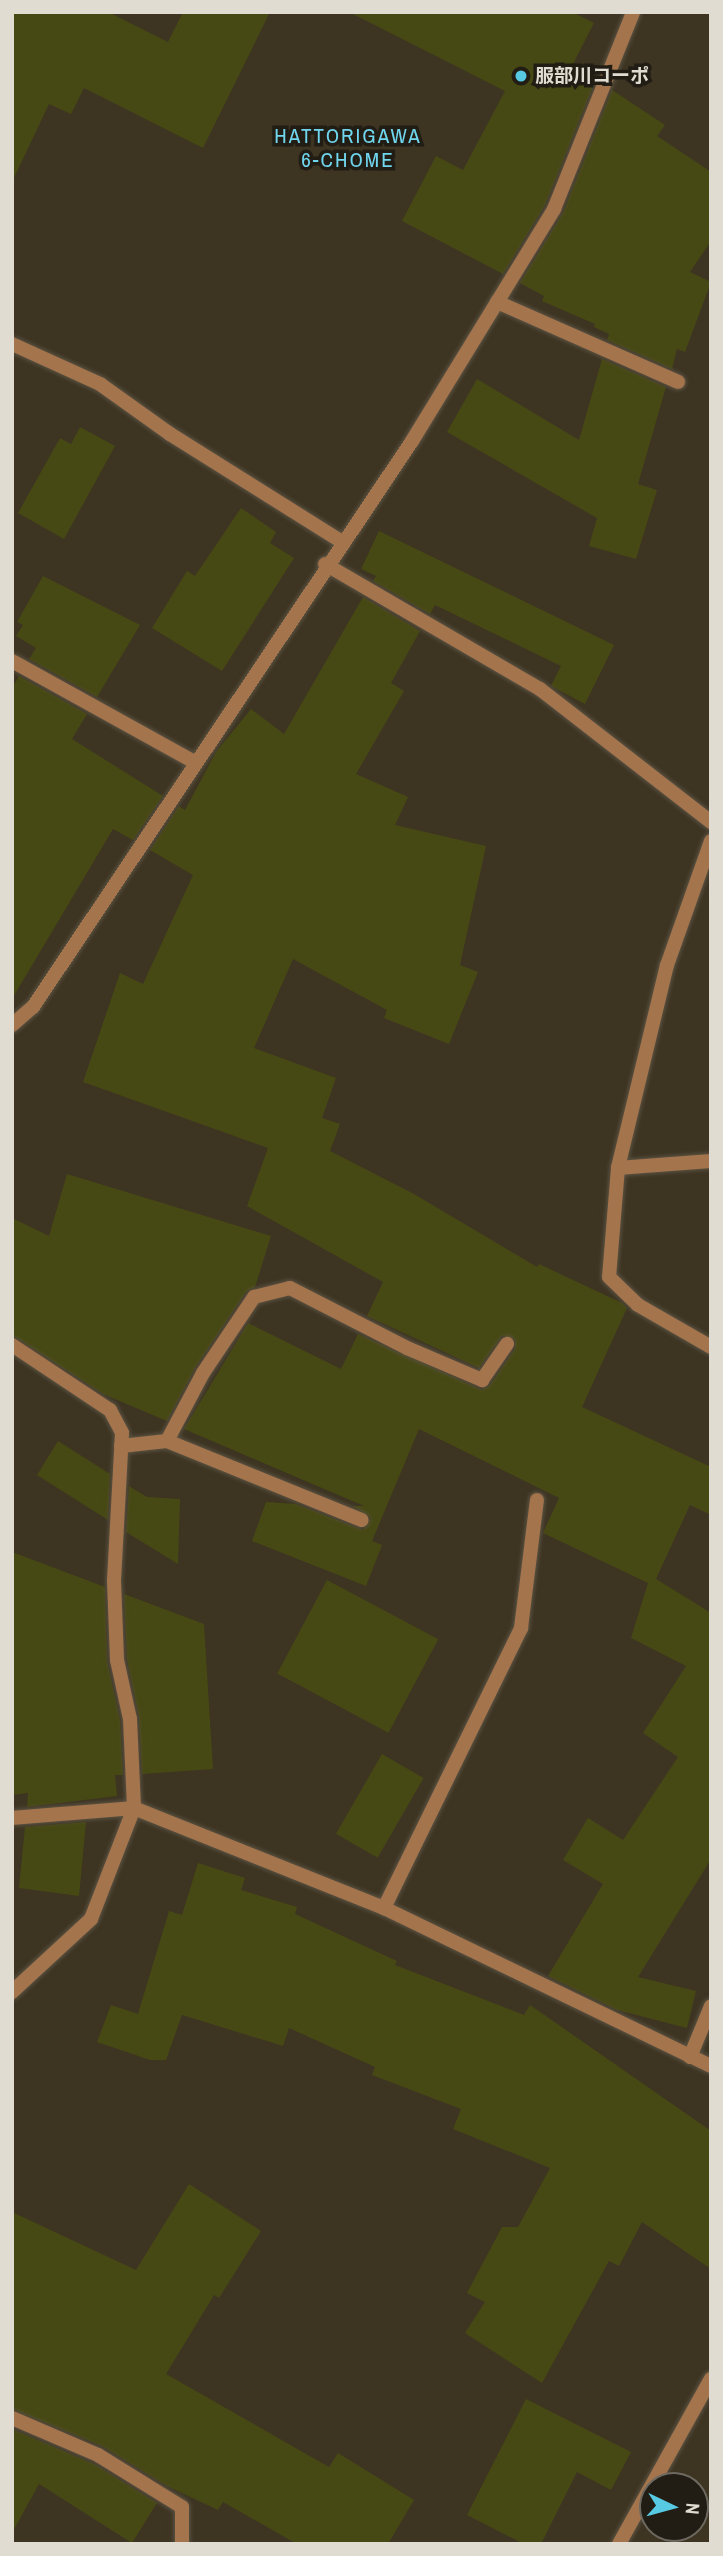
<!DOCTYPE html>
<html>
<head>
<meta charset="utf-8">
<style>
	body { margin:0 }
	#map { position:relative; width:723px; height:2556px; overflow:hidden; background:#3d3422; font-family:"Archivo Narrow","Noto Sans JP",sans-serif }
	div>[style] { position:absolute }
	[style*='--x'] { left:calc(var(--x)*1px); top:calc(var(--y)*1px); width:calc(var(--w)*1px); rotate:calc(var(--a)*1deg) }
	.building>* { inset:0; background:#474914; transform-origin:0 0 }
	.roads { filter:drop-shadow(0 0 2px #5b5242) drop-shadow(0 0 2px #5b5242) }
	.service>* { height:14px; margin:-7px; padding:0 7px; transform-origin:7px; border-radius:7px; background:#a4744d }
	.minor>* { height:14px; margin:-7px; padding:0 7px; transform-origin:7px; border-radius:7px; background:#a4744d }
	.dots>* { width:19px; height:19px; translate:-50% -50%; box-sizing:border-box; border:4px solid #211d14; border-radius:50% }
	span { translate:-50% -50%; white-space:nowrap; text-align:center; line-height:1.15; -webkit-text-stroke:7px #211d14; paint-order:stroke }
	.poi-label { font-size:19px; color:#e1dcd1; font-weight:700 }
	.left { translate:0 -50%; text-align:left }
	.neighbourhood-label { font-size:21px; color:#70d5ed; letter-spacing:2px }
	.frame { position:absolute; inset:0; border:14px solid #e1dcd1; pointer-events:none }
	.north { position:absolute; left:639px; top:2472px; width:70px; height:70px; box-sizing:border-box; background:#211d14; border:2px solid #6e6960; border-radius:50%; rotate:95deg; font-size:19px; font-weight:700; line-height:28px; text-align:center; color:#e1dcd1 }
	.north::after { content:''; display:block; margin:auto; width:24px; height:32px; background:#57c9e3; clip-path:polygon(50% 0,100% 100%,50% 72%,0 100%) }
</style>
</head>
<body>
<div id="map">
	<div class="building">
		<i style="clip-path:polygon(12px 12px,108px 12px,168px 42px,183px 12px,270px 12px,203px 148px,84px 88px,71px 114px,49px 104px,12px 182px)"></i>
		<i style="clip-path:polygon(349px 12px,572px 12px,594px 23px,573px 64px,596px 79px,545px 205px,503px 274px,402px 221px,436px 156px,463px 170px,505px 91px)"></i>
		<i style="clip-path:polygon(612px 90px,665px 125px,657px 136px,711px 172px,711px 241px,690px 272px,711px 282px,685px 352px,677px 349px,672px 369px,607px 340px,609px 334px,594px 327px,595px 324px,542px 301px,544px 296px,520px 283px,563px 213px)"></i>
		<i style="clip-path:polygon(602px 359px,666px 387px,638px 484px,657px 490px,636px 559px,589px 546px,597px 518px,447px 432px,477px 379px,579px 440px)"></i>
		<i style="clip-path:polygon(80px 427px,115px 446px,64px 539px,18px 513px,60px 438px,71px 444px)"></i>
		<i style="clip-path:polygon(241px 508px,276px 532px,270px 543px,294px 558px,222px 671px,152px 628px,187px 571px,195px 576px)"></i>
		<i style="clip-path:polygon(379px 531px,614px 645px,585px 704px,551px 686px,561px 666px,435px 605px,430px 614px,373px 581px,376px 576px,361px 569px)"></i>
		<i style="clip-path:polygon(43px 576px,140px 625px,97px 697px,29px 659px,36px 648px,16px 636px,23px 625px,17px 622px)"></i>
		<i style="clip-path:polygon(363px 597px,420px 631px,391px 683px,404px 691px,356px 774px,408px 797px,395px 825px,486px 846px,460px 965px,478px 972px,449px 1044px,384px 1018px,387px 1010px,293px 959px,254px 1048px,336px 1078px,322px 1118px,340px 1124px,330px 1151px,414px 1194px,537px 1267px,539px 1264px,622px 1303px,627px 1308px,582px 1407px,711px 1467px,711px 1515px,690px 1505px,656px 1579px,711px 1613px,711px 1859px,638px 1977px,696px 1991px,687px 2028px,617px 2010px,548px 1976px,603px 1884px,563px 1860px,588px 1818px,623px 1840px,678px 1757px,643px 1733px,686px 1666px,631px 1638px,648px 1583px,543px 1533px,559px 1498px,419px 1429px,372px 1541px,382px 1545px,366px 1586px,252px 1541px,266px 1502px,296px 1504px,363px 1530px,371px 1518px,353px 1506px,364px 1506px,184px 1429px,248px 1323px,341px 1369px,358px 1334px,482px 1390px,490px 1385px,515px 1349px,515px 1339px,502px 1336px,479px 1368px,367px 1316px,383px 1282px,247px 1206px,268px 1148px,83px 1082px,120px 973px,143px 984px,193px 875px,150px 850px,179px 806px,185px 810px,216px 752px,251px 709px,284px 734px)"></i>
		<i style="clip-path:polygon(19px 676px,87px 714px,72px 739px,163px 796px,133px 840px,113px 829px,12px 999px,12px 688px)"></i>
		<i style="clip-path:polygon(67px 1174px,271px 1236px,255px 1287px,246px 1292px,195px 1368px,167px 1421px,103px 1394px,12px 1335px,12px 1218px,49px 1236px)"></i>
		<i style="clip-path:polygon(58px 1441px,110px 1474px,108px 1520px,37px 1475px)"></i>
		<i style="clip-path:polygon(129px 1486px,147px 1497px,180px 1499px,178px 1564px,126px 1532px)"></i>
		<i style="clip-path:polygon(12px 1552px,105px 1587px,107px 1661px,120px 1720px,123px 1775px,115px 1775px,117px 1796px,27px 1807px,28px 1793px,12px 1795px)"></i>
		<i style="left:327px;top:1580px;width:126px;height:106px;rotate:28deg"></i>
		<i style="clip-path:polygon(124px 1594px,204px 1624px,213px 1769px,142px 1774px,139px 1717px,127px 1659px)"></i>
		<i style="left:382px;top:1754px;width:48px;height:92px;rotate:30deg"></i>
		<i style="clip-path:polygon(86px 1822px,79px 1896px,19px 1888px,25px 1827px)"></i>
		<i style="clip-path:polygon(198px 1863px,245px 1878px,241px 1890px,297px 1907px,295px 1914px,397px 1961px,395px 1965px,524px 2015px,530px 2005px,711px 2131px,711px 2269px,642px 2222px,619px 2266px,609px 2261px,542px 2383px,465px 2333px,485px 2302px,467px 2293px,502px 2227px,518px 2227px,550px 2168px,453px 2129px,461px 2109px,372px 2075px,375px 2067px,289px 2028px,283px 2046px,182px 2015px,166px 2060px,150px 2060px,97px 2042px,111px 2005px,138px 2014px,169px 1911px,182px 1915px)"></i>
		<i style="clip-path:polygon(189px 2184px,261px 2231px,219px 2298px,214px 2295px,166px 2374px,329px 2467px,338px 2453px,414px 2500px,388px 2544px,297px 2544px,223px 2502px,218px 2510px,167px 2486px,102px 2446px,12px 2409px,12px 2212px,136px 2270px)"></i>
		<i style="clip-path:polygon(526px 2399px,631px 2452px,611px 2490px,577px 2472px,541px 2544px,524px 2544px,467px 2515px)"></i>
		<i style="clip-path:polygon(12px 2429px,94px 2464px,157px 2503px,132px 2543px,39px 2484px,12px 2533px)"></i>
	</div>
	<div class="roads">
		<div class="service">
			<i style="--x:497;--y:302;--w:198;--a:23.8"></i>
			<i style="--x:540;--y:689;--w:217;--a:37.9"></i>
			<i style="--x:711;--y:841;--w:132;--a:109.5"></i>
			<i style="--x:667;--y:965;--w:209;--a:103.6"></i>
			<i style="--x:618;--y:1168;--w:109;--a:94.7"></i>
			<i style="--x:609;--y:1277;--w:40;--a:44"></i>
			<i style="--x:638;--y:1305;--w:84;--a:29.9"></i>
			<i style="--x:618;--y:1168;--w:93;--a:-4.3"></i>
			<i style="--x:12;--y:1345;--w:118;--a:33.6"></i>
			<i style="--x:110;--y:1410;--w:26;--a:62"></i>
			<i style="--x:122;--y:1433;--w:148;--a:93.1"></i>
			<i style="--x:114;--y:1581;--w:79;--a:87.8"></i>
			<i style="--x:117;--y:1660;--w:60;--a:77.6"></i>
			<i style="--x:130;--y:1719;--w:89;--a:87.4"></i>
			<i style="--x:134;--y:1808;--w:119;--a:111.2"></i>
			<i style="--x:91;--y:1919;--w:108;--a:137.3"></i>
			<i style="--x:167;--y:1441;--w:210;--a:22.1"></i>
			<i style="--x:121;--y:1446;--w:46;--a:-6.2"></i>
			<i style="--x:167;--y:1441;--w:77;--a:-62.1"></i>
			<i style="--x:203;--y:1373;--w:92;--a:-56.1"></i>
			<i style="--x:254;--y:1297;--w:37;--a:-14"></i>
			<i style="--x:290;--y:1288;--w:131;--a:27.1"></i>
			<i style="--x:407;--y:1348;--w:82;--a:23.1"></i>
			<i style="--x:482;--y:1380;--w:44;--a:-55.2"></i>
			<i style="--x:12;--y:1818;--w:122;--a:-4.7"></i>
			<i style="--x:134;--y:1808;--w:269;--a:21.8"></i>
			<i style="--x:384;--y:1908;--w:363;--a:25.8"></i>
			<i style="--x:384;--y:1908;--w:312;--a:-63.9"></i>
			<i style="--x:521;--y:1628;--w:129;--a:-82.9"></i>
			<i style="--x:690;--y:2057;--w:55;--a:-67.6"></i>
			<i style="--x:12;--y:2418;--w:94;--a:23.3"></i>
			<i style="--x:98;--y:2455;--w:99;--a:31.8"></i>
			<i style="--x:182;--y:2507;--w:37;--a:90"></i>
		</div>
		<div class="minor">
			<i style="--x:12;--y:344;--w:97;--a:24.4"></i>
			<i style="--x:100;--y:384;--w:86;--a:35.5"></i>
			<i style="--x:170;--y:434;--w:205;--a:32.1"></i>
			<i style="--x:325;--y:564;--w:249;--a:30.2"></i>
			<i style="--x:12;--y:661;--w:208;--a:29"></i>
			<i style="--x:12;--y:1025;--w:28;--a:-41"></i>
			<i style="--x:33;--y:1007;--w:681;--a:-56.19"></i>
			<i style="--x:412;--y:441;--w:272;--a:-58.5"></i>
			<i style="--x:554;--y:209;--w:212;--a:-68.1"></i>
			<i style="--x:619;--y:2544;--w:189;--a:-60.9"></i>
		</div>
	</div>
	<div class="dots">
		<i style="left:521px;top:76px;background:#57c9e3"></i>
	</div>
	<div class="poi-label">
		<span class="left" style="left:535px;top:76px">服部川コーポ</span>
	</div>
	<div class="neighbourhood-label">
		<span style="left:348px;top:148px">HATTORIGAWA<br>6-CHOME</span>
	</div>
	<div class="frame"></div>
	<div class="north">N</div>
</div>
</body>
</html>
